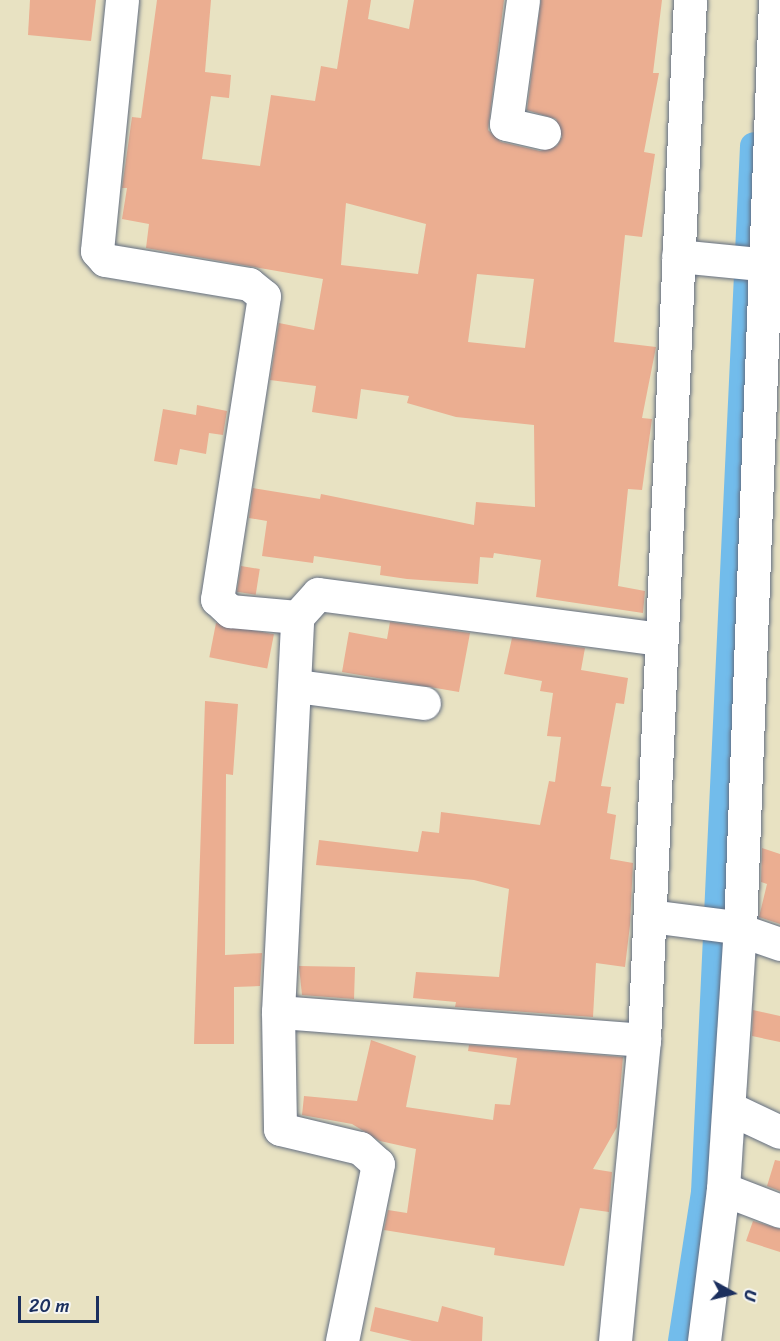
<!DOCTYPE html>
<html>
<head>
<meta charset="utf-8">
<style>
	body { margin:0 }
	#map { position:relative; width:780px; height:1341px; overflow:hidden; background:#e8e2c2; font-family:Sriracha,sans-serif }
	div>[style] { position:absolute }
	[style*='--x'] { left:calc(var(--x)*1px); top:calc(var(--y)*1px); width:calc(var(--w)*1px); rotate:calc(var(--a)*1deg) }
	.canal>* { height:28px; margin:-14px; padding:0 14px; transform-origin:14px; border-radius:14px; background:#72bceb }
	.building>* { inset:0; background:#ebae91; transform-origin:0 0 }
	.roads { filter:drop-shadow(0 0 2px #636e81) drop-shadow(0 0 2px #636e81) }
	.minor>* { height:33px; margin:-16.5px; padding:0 16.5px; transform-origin:16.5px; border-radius:16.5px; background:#fff }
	span { translate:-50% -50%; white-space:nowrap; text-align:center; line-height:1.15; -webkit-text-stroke:4.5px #f6f6f2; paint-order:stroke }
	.north { position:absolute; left:702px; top:1263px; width:60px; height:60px; -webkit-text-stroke:4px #f6f6f2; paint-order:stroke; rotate:98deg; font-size:16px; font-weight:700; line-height:24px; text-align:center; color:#1b2f5e }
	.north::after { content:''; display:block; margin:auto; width:21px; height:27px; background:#1b2f5e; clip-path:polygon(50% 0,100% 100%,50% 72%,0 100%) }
	.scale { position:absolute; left:18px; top:1296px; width:81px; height:27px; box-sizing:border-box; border:3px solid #1b2f5e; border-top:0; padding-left:8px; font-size:18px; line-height:21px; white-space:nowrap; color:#1b2f5e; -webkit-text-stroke:4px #f6f6f2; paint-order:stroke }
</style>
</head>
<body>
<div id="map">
	<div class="canal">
		<i style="--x:682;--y:1341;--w:150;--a:-81.2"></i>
		<i style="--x:705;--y:1193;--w:1048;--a:-87.32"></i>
	</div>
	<div class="building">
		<i style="clip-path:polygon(30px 0,96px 0,91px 41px,28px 35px)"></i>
		<i style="clip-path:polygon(evenodd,157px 0,211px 0,205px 72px,231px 75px,229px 98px,211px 96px,202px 159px,260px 166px,271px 95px,315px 101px,321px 66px,337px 69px,348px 0,371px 0,368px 19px,409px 29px,414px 0,504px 0,488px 130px,501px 142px,540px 151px,557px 146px,562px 137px,556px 119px,527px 110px,541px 0,662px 0,653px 73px,659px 73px,644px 152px,655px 154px,642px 237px,625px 235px,614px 342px,656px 347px,642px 418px,652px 419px,642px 490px,628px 489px,618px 586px,645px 591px,643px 613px,536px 597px,541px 560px,494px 553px,493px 558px,480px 557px,478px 584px,407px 579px,380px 575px,381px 566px,314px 556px,313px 563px,262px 556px,267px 521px,249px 518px,253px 488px,320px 499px,321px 494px,474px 525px,476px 502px,535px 507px,534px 425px,456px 417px,407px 403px,409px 396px,361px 389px,357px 419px,312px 412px,316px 386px,270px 380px,279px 323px,314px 330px,323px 279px,146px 248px,149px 224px,122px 219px,127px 188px,122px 188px,132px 117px,141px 118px,157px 0,346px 203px,426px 224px,418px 274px,341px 265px,346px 203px,157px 0,477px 274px,534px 279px,525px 348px,468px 342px,477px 274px)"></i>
		<i style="clip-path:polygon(197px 405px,227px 411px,223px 435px,209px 433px,206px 454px,180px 449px,177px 465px,154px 461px,163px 409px,196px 415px)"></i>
		<i style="left:241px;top:566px;width:19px;height:26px;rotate:9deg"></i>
		<i style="clip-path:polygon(390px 622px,470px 633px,459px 692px,342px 672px,349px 632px,387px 639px)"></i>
		<i style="left:216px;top:623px;width:59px;height:35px;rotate:11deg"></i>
		<i style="clip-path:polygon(512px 638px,585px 648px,581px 670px,628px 678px,624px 704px,616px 703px,601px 786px,611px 787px,607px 813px,616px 815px,610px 859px,633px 863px,630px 925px,625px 967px,596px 963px,593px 1017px,455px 1007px,456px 1002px,413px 998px,416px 972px,499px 977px,509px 889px,474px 880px,316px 865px,319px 840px,418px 852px,422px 831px,439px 833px,441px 812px,540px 825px,549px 781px,555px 782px,561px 737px,547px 736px,553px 693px,540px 691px,542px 681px,504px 674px)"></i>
		<i style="clip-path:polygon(205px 701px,238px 704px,233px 775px,226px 774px,225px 955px,262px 953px,260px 986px,234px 987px,234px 1044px,194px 1044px)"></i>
		<i style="clip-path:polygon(762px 848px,780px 854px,780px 924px,759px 917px,767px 884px,761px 882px)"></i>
		<i style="clip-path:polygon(299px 966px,355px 967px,354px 999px,302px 995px)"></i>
		<i style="clip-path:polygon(753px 1010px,780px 1016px,780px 1042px,752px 1036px)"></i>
		<i style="clip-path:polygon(371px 1040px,416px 1056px,406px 1107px,493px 1120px,495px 1104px,510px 1105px,517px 1058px,468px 1051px,469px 1045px,623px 1057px,617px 1127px,593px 1169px,612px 1172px,609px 1212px,580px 1208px,564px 1266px,494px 1255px,495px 1248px,384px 1230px,388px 1210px,407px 1213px,416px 1149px,380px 1141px,352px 1124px,302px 1115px,304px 1096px,357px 1101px)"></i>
		<i style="clip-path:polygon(775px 1160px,780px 1161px,780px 1191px,767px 1186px)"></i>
		<i style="clip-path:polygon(753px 1221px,780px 1229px,780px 1252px,746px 1241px)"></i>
		<i style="clip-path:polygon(442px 1306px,483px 1317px,482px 1341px,412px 1341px,370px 1331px,375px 1307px,438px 1322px)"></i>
	</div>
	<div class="roads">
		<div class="minor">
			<i style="--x:122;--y:0;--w:252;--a:95.7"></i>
			<i style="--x:97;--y:251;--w:12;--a:48"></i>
			<i style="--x:105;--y:260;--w:146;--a:9.5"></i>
			<i style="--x:249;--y:284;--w:19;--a:39"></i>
			<i style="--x:264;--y:296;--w:307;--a:98.8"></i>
			<i style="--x:217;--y:599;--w:18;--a:43"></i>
			<i style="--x:230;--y:611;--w:67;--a:5.1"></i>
			<i style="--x:523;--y:0;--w:125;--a:97.8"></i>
			<i style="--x:506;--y:124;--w:39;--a:13"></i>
			<i style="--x:678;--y:256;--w:102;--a:5.6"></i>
			<i style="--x:297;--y:686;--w:128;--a:7.6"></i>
			<i style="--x:650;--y:916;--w:79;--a:7.3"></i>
			<i style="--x:728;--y:926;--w:55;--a:19.1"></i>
			<i style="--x:278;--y:1012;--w:117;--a:89"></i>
			<i style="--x:280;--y:1129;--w:82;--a:13.4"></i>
			<i style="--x:360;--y:1148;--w:24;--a:42"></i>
			<i style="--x:378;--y:1164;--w:181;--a:101.5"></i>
			<i style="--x:644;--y:1040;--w:367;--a:-175.6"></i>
			<i style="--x:278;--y:1012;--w:395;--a:-87.2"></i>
			<i style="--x:297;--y:617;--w:31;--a:-48"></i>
			<i style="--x:318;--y:594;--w:345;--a:7.5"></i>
			<i style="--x:729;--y:1108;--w:56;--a:25.2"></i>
			<i style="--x:723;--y:1189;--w:61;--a:21.1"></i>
			<i style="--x:615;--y:1341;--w:302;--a:-84.5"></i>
			<i style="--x:644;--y:1040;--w:1041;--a:-87.47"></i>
			<i style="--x:704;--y:1341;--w:153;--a:-82.9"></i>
			<i style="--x:723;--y:1189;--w:261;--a:-86.3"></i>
			<i style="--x:740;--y:929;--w:930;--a:-87.84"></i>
		</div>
	</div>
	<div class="north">U</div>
	<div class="scale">20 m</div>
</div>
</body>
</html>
